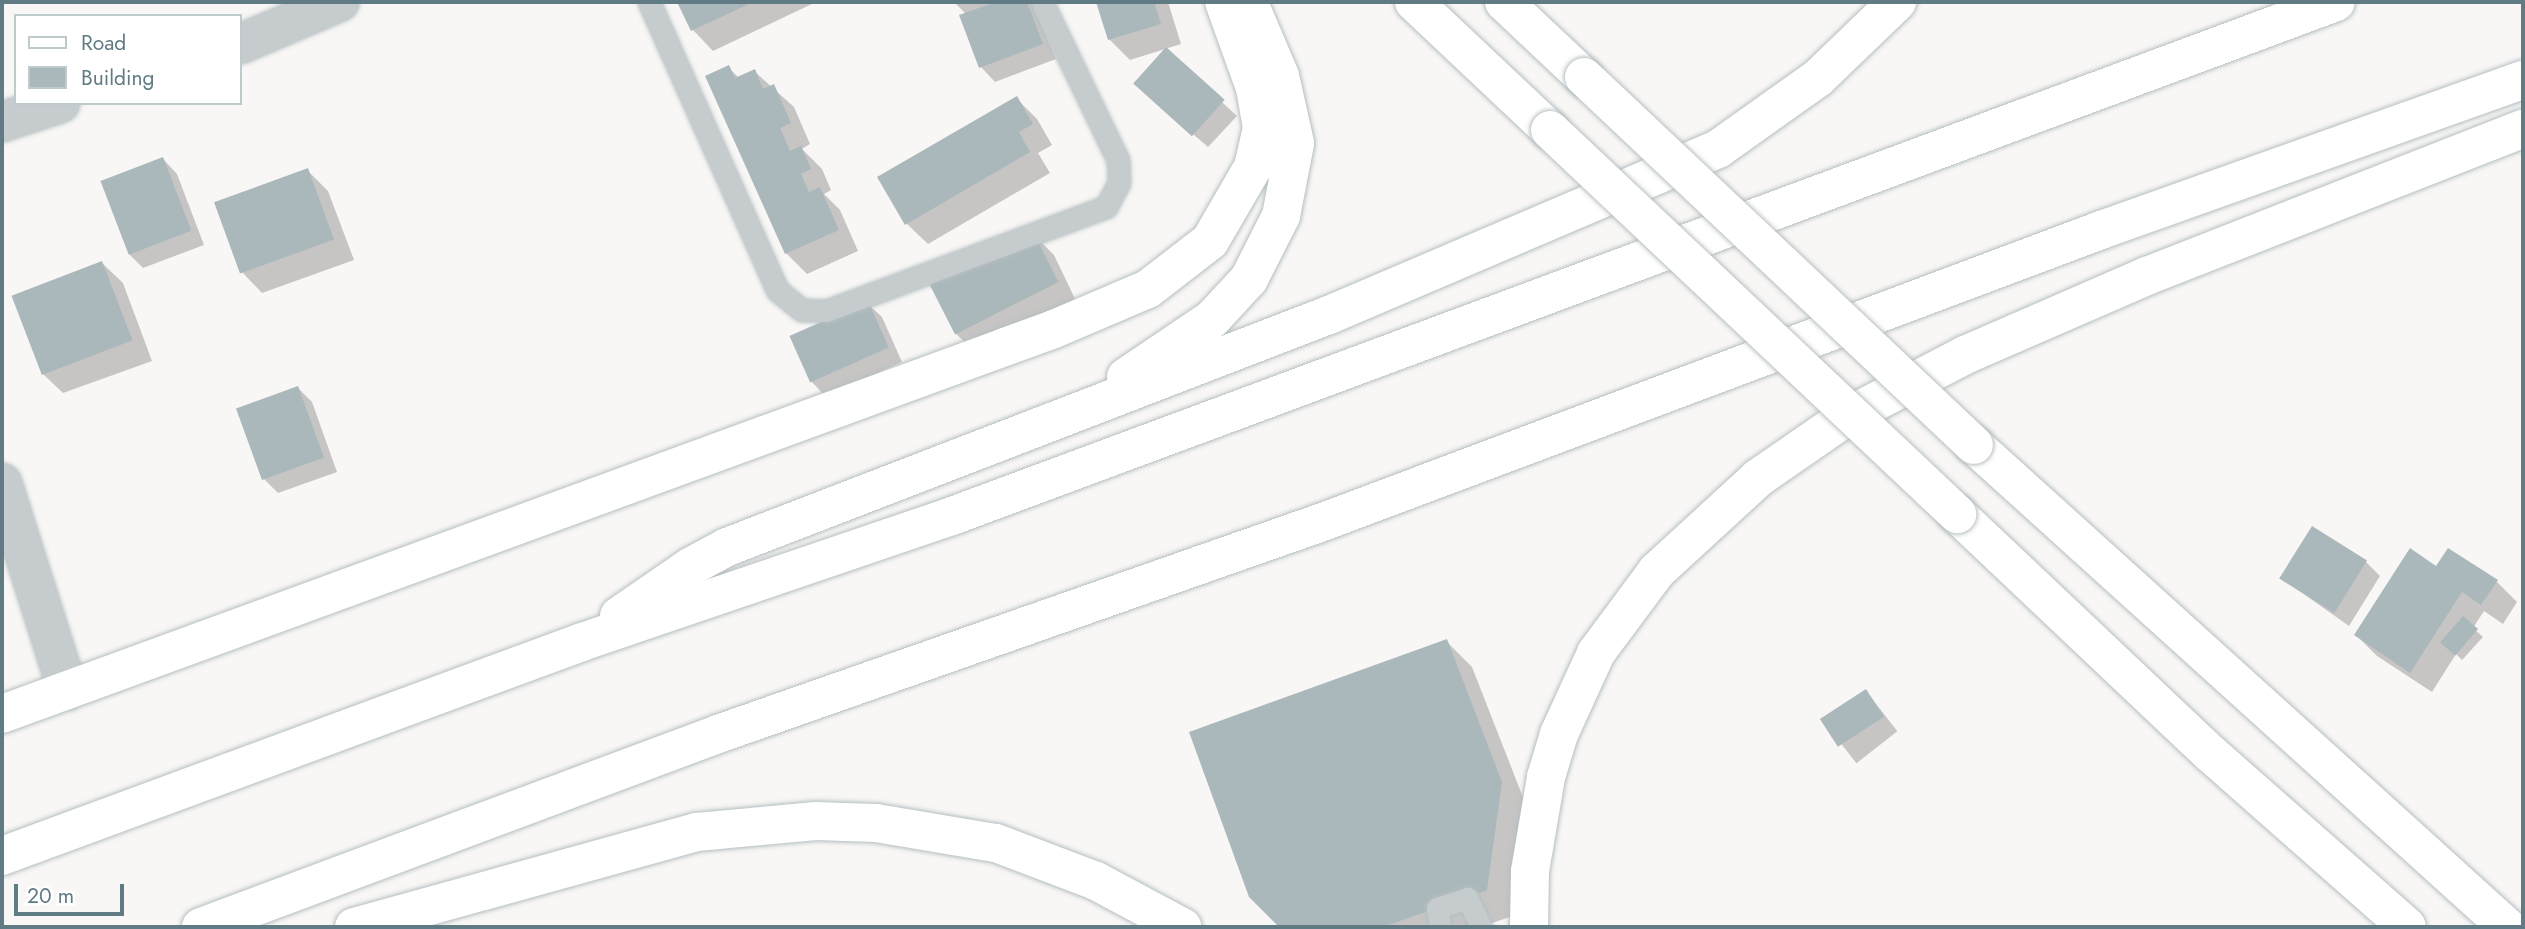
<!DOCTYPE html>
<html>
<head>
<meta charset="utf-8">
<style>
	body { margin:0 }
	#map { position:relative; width:2525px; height:929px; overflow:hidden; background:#f8f7f5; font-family:Jost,sans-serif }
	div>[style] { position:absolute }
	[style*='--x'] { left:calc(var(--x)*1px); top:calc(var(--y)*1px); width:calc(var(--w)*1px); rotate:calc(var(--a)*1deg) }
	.shadow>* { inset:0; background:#0003; transform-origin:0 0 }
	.building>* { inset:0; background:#abb8bb; transform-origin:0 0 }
	.roads { filter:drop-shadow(0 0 2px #b5bec1) drop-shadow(0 0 2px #b5bec1) }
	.lane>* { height:21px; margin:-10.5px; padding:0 10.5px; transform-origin:10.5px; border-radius:10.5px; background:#c6ccce }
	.street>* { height:38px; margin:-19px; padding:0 19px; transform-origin:19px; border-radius:19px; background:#c6ccce }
	.secondary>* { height:38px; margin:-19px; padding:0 19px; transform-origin:19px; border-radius:19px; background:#fff }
	.primary>* { height:38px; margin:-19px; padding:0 19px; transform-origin:19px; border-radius:19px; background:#fff }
	.highway>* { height:38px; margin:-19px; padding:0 19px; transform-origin:19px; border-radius:19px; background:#fff }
	.bridges { filter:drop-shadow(0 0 2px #b8bfc1) drop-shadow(0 0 2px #b8bfc1) }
	.primary-bridge>* { height:38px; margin:-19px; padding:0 19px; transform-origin:19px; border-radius:19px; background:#fff }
	span { translate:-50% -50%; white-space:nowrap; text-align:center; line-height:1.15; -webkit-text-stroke:7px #fff; paint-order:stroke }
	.frame { position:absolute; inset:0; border:4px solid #607b83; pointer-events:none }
	.legend { position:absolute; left:14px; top:14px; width:228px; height:91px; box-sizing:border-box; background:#fff; border:2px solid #bfcacd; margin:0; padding:9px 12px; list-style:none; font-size:21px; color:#607b83 }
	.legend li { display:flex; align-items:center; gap:14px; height:35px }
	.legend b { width:35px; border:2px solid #bfcacd }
	.scale { position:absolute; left:14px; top:884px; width:110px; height:32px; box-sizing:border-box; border:4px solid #607b83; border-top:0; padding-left:9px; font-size:21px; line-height:24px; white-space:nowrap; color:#607b83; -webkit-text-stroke:5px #fff; paint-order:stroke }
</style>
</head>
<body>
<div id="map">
	<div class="shadow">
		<i style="clip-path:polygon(679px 2px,816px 2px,713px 51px,693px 30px)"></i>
		<i style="clip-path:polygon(954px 2px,1031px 2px,1056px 59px,995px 82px,981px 67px,967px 15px)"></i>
		<i style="clip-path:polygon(1098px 2px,1168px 2px,1181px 44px,1130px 60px,1109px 39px)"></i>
		<i style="clip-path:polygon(1166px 50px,1237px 116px,1208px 147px,1150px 97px)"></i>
		<i style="clip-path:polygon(729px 68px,739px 78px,754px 71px,794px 107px,810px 144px,802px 149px,822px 169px,831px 190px,824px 194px,840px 210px,858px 251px,807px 274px,786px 253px)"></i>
		<i style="clip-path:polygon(1016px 98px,1037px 119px,1052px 145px,1038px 153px,1050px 173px,928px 244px,907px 224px)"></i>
		<i style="clip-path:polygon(163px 159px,177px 174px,204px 245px,143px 268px,129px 254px)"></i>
		<i style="clip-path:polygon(307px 170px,328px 191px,354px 260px,262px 293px,242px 272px)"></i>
		<i style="clip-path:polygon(1033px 234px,1054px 255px,1077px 303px,975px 352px,954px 332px)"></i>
		<i style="clip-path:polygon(102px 263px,123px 283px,152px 361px,63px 393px,42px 373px)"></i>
		<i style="clip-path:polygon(867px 303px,882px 317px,902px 362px,825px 396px,811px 381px)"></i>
		<i style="clip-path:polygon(298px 388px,312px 402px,337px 472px,278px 493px,263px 478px)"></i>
		<i style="clip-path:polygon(2366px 562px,2380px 576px,2349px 626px,2281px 578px)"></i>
		<i style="clip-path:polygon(2437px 568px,2496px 581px,2517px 602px,2503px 624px,2484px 611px,2473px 628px,2483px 637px,2462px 660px,2456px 654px,2432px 692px,2377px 656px,2356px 635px)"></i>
		<i style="clip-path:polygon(1446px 641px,1472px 667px,1528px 810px,1513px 916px,1480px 927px,1281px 927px,1251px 896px)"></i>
		<i style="left:1866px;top:691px;width:51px;height:52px;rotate:52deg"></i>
	</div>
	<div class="building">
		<i style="clip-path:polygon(677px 2px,753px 2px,691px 31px)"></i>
		<i style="clip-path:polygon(996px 2px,1027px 2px,1043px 44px,979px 68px,959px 15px)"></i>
		<i style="clip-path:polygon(1096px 2px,1154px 2px,1161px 24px,1108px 40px)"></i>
		<i style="left:1166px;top:47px;width:79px;height:49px;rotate:42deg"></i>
		<i style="clip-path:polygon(729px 65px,735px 78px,755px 69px,763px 89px,774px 84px,791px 123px,780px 128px,790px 151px,801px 146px,811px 169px,801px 174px,809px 192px,820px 187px,839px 230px,785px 254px,705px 76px)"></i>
		<i style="clip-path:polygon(1017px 96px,1033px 124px,1019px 132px,1030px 152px,905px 225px,877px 177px)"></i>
		<i style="left:163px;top:157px;width:79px;height:67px;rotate:69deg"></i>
		<i style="left:308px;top:168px;width:76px;height:100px;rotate:70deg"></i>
		<i style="left:1033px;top:232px;width:56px;height:116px;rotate:63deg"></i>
		<i style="left:102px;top:261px;width:85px;height:97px;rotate:69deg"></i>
		<i style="left:868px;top:301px;width:51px;height:86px;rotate:66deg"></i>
		<i style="left:298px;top:386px;width:76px;height:66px;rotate:70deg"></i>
		<i style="left:2312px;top:526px;width:65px;height:62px;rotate:32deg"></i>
		<i style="clip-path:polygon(2410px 548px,2436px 566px,2448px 548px,2498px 580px,2481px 605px,2462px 592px,2410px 673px,2354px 635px)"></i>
		<i style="left:2463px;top:616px;width:20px;height:35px;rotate:41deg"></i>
		<i style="clip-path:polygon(1447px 639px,1502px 782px,1487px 890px,1383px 927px,1279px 927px,1249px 897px,1189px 732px)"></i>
		<i style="left:1866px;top:689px;width:33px;height:55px;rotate:57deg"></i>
	</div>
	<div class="roads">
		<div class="lane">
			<i style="--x:649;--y:2;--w:315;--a:66"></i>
			<i style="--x:777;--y:290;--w:32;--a:39"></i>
			<i style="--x:802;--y:310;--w:24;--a:2"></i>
			<i style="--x:826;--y:311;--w:299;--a:-20.4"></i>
			<i style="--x:1106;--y:207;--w:27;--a:-62"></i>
			<i style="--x:1119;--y:183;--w:23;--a:-92"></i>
			<i style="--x:1118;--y:160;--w:175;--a:-115.7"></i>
			<i style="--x:1440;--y:927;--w:19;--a:-99"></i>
			<i style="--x:1437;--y:908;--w:32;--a:-18"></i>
			<i style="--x:1467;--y:898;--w:32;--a:64"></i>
		</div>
		<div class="street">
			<i style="--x:240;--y:44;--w:108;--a:-23"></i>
			<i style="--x:2;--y:122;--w:61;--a:-18.1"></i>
			<i style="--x:2;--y:483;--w:218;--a:72.4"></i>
		</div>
		<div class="secondary">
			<i style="--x:2;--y:714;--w:1120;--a:-20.1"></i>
			<i style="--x:1054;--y:329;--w:102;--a:-23.1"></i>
			<i style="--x:1148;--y:289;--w:78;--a:-37.7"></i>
			<i style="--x:1210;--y:241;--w:86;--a:-59.8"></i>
			<i style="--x:1253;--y:167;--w:40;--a:-77"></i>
			<i style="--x:1262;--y:128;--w:41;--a:-99.9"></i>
			<i style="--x:1255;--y:88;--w:91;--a:-109.8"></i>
		</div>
		<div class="primary">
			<i style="--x:1414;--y:2;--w:187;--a:43.3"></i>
			<i style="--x:1504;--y:2;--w:110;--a:43.2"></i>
			<i style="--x:1974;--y:445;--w:719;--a:42.12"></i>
			<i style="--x:1957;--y:514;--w:349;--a:43.4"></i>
			<i style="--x:2211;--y:754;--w:261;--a:41.4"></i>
		</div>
		<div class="highway">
			<i style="--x:1126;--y:377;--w:104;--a:-34"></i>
			<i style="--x:1212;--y:319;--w:54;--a:-47.2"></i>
			<i style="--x:1249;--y:279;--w:71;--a:-63.1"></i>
			<i style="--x:1281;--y:216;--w:74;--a:-79.1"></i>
			<i style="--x:1295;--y:143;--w:69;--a:-102.6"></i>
			<i style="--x:1280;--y:76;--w:66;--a:-113.1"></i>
			<i style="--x:1254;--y:15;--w:18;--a:-135"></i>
			<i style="--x:619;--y:616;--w:86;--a:-34.6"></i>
			<i style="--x:690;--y:567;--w:42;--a:-28.4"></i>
			<i style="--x:727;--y:547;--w:645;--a:-21.08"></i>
			<i style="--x:1329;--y:315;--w:423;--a:-23.1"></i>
			<i style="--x:1718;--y:149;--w:123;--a:-35.4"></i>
			<i style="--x:1818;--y:78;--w:110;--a:-43.9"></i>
			<i style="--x:2;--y:856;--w:618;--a:-20.25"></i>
			<i style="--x:582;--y:642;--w:391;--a:-18.8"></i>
			<i style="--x:952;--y:516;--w:1476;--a:-20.37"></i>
			<i style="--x:201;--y:927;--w:552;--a:-20.47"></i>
			<i style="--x:718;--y:734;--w:638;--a:-19.32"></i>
			<i style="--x:1320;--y:523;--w:834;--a:-20.56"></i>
			<i style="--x:2101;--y:230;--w:448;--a:-19.6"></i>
			<i style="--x:354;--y:927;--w:356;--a:-15.5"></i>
			<i style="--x:697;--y:832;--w:119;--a:-5.3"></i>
			<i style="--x:815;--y:821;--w:61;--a:1.9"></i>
			<i style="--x:876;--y:823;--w:122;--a:9.5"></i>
			<i style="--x:996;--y:843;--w:107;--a:20.8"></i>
			<i style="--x:1096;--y:881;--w:98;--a:28.1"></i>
			<i style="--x:1529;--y:927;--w:56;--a:-89"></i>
			<i style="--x:1530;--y:871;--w:95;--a:-80.3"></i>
			<i style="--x:1546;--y:777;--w:45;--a:-73.2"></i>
			<i style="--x:1559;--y:734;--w:89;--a:-65.4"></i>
			<i style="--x:1596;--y:653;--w:102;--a:-53.4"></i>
			<i style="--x:1657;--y:571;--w:137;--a:-42.6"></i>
			<i style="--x:1758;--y:478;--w:107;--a:-34.7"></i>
			<i style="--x:1846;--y:417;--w:134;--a:-27.5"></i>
			<i style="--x:1965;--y:355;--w:198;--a:-23.5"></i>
			<i style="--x:2147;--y:276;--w:404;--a:-21.4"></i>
		</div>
	</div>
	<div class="bridges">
		<div class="primary-bridge">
			<i style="--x:1584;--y:77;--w:536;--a:43.34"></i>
			<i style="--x:1550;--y:130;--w:560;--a:43.33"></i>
		</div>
	</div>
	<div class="frame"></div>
	<ul class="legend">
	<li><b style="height:9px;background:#fff"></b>Road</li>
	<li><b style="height:19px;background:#abb8bb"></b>Building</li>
	</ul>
	<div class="scale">20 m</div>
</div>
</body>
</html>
